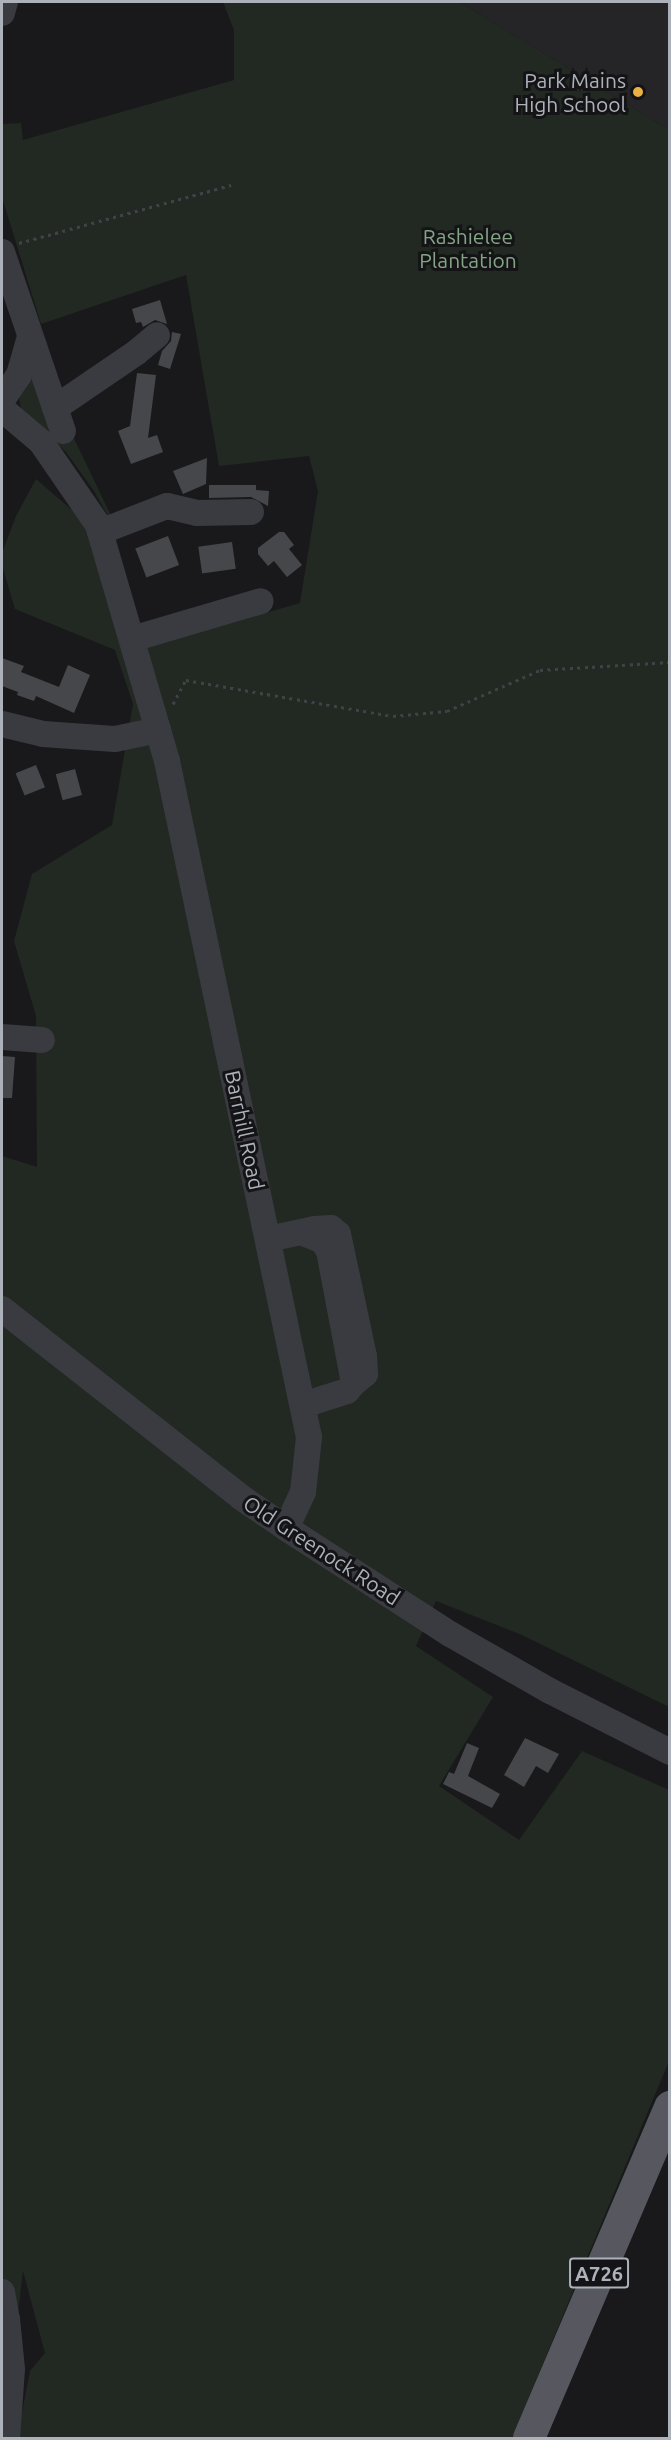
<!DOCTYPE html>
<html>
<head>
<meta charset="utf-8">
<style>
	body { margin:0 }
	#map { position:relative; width:671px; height:2440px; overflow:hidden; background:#19191b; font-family:Ubuntu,sans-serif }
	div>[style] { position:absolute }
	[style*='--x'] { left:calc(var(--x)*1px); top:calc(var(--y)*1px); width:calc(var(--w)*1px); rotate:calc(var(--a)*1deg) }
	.built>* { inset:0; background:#252528 }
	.green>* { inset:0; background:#212922 }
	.building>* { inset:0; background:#46474b; transform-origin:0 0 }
	.path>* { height:3px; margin-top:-1.5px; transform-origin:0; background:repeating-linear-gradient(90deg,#404247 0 3px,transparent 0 7.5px) }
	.minor>* { height:26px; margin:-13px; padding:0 13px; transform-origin:13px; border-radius:13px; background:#3a3b40 }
	.major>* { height:32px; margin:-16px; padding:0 16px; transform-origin:16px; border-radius:16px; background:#57585f }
	.dots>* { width:16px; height:16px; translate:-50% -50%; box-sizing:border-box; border:3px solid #141416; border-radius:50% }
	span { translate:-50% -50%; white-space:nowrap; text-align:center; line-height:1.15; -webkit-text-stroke:6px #141416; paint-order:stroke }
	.shield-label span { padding:2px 4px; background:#141416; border:2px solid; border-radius:4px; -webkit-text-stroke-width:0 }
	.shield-label { font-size:20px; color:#acb1ba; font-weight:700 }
	.poi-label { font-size:21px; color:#acb1ba }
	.right { translate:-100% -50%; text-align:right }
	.park-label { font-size:21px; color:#84a486 }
	.street-label { font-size:21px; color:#acb1ba }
	.frame { position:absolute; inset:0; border:3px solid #acb1ba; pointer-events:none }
</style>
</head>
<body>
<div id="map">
	<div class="built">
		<i style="clip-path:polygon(460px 2px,669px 2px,669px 128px,661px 125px)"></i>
	</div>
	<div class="green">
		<i style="clip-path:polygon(223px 2px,460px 2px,661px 125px,669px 128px,669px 1707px,522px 1635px,436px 1601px,416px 1646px,493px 1697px,439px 1786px,519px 1840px,582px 1751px,669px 1790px,669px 2061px,512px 2438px,17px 2438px,30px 2371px,45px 2353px,23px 2271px,17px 2321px,2px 2325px,2px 1156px,37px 1167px,36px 1016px,14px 941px,32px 874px,112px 825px,133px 704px,115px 650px,15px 609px,2px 565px,2px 553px,16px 516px,36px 479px,88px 524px,117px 616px,169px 641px,300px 603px,318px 491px,309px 456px,219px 466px,186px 275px,41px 324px,2px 197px,2px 124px,21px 123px,23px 140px,234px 80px,234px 30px)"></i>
		<i style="clip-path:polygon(25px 379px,33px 379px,70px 430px,114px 522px,112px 523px,94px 491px,66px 452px,21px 409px,18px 391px)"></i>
	</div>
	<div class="building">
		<i style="clip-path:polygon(160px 300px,167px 324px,155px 320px,143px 327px,141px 322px,136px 323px,132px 309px)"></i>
		<i style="clip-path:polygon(172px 332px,181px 334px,170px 369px,158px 365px,162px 351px,171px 341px)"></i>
		<i style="clip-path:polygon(137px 373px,156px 375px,148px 438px,157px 435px,163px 452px,131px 464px,118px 431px,130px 426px)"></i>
		<i style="clip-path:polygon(207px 458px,206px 484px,183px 494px,173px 471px)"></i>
		<i style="clip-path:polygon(209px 485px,256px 485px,256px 490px,269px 491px,268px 506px,251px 497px,209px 498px)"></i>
		<i style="clip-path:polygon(279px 532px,284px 532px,294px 545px,289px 549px,302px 565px,287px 577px,274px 561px,268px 566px,258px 554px,258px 548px)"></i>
		<i style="left:168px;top:536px;width:31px;height:35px;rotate:69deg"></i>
		<i style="left:232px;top:542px;width:27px;height:34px;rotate:82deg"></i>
		<i style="clip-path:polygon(2px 658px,24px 666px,21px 672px,59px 687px,68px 665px,90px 675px,74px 713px,36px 696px,34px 701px,17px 695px,18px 692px,2px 686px)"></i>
		<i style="left:36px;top:765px;width:24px;height:22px;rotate:68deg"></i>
		<i style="left:75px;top:769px;width:27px;height:20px;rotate:75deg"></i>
		<i style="clip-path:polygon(2px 1056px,15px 1057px,12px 1098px,2px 1098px)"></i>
		<i style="clip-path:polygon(525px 1738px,559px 1754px,548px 1773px,536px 1766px,524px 1787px,504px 1775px)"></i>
		<i style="clip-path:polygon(467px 1743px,479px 1748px,468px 1776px,500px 1794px,492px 1808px,443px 1784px,449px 1772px,454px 1774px)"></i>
	</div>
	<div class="path">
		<i style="--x:19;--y:243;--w:220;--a:-15.3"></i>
		<i style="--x:173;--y:704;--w:27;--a:-62"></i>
		<i style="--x:186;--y:680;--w:210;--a:9.9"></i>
		<i style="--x:393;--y:716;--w:54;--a:-5.3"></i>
		<i style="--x:447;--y:711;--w:102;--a:-23.8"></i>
		<i style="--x:540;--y:670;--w:130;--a:-3.5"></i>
	</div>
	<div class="minor">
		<i style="--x:2;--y:13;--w:11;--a:-75"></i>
		<i style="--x:2;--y:252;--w:189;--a:71.2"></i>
		<i style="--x:2;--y:400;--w:30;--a:-56"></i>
		<i style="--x:19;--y:375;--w:40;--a:-74"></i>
		<i style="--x:55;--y:408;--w:99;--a:-34.3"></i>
		<i style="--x:137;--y:352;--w:26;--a:-40"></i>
		<i style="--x:2;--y:409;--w:51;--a:40.2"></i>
		<i style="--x:41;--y:442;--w:101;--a:55.5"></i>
		<i style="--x:98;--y:525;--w:246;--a:73.7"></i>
		<i style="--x:167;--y:761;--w:691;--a:78.14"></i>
		<i style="--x:309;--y:1437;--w:55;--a:96.2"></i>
		<i style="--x:303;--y:1492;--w:40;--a:115"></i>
		<i style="--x:100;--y:532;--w:72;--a:-21.2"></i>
		<i style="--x:167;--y:506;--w:31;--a:13"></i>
		<i style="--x:197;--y:513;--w:54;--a:-1.1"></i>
		<i style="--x:132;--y:639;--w:134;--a:-16.4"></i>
		<i style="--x:2;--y:724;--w:42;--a:13.7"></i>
		<i style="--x:43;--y:734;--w:72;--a:4"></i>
		<i style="--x:115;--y:739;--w:44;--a:-11.8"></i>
		<i style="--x:2;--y:1037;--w:40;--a:4.3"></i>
		<i style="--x:268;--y:1239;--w:48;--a:-12"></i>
		<i style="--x:315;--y:1229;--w:16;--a:-4"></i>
		<i style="--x:331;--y:1228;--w:9;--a:41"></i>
		<i style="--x:338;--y:1234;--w:125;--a:78"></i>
		<i style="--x:364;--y:1356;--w:18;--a:87"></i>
		<i style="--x:365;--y:1374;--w:14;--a:141"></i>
		<i style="--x:354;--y:1383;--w:134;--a:-100.7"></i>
		<i style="--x:329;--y:1251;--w:12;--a:-121"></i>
		<i style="--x:323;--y:1241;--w:22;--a:-158"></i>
		<i style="--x:2;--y:1309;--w:305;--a:38.2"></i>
		<i style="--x:242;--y:1498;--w:53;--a:34.3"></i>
		<i style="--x:286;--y:1528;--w:195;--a:32.9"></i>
		<i style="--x:450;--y:1634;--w:115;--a:29.7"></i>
		<i style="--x:550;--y:1691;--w:135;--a:26.9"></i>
		<i style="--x:303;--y:1405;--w:46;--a:-17.7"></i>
		<i style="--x:347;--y:1391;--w:11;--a:-49"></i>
		<i style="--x:2;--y:2292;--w:27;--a:80"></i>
		<i style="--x:7;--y:2319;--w:50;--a:84.3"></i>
		<i style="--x:12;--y:2369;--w:69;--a:94.1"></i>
	</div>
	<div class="major">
		<i style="--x:529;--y:2438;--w:360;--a:-66.9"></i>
	</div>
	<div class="dots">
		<i style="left:638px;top:92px;background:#eab043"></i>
	</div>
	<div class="shield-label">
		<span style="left:599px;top:2273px">A726</span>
	</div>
	<div class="poi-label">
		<span class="right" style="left:626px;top:92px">Park Mains<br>High School</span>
	</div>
	<div class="park-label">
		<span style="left:468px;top:248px">Rashielee<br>Plantation</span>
	</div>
	<div class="street-label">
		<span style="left:245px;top:1130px;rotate:78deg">Barrhill Road</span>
		<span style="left:322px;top:1550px;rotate:33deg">Old Greenock Road</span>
	</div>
	<div class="frame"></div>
</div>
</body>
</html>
